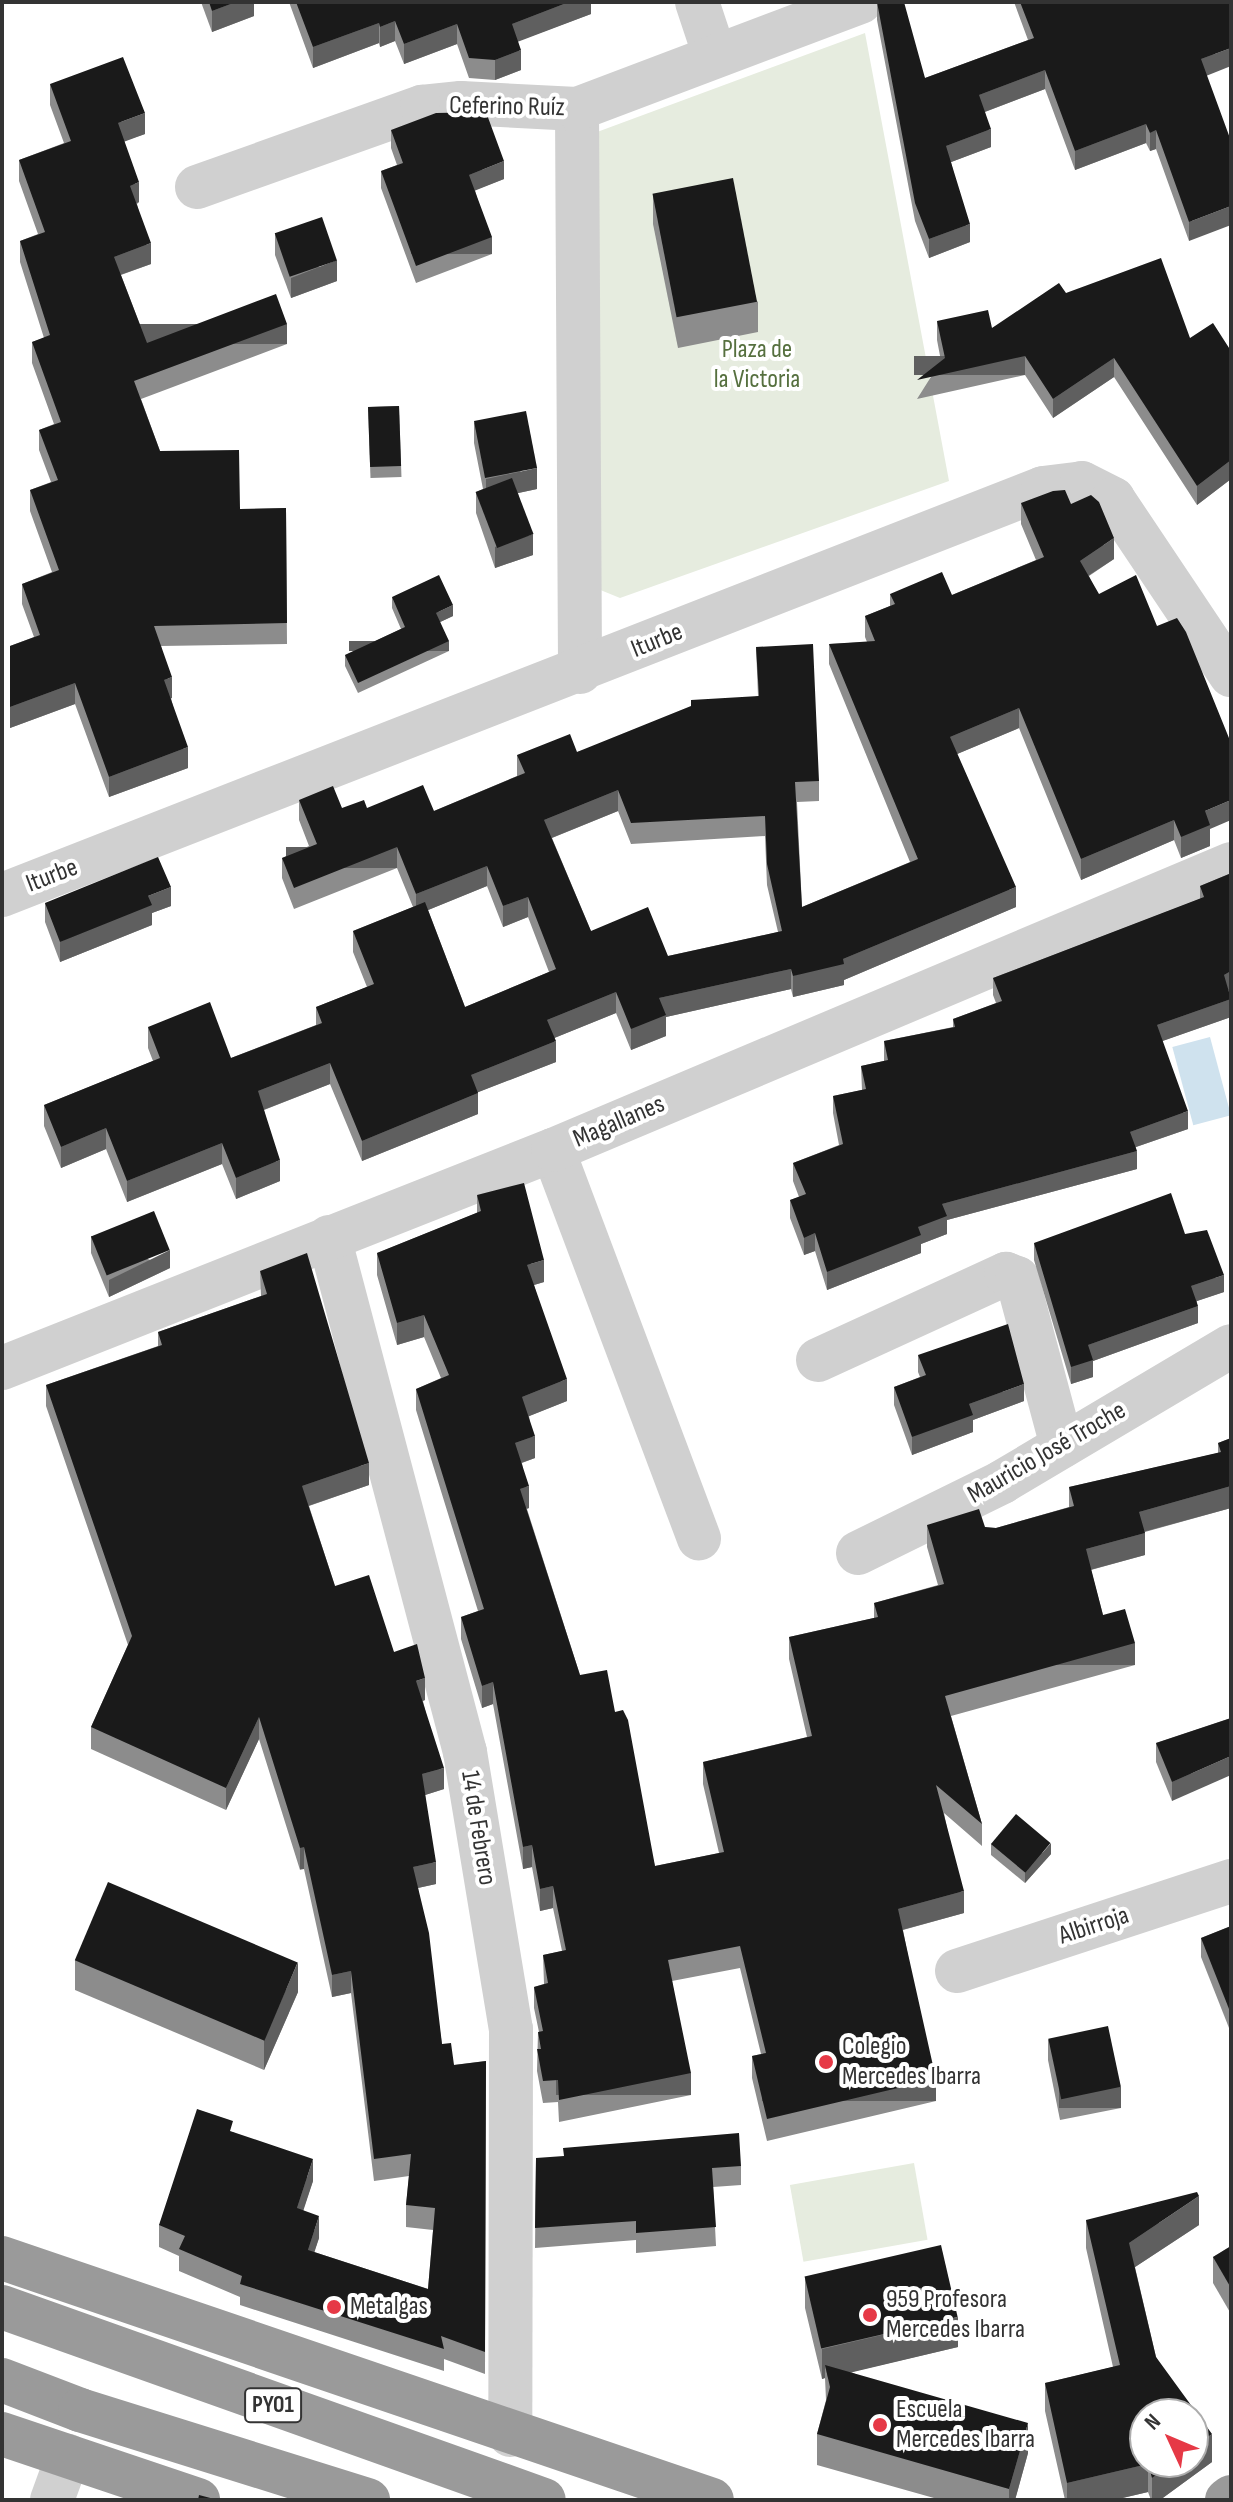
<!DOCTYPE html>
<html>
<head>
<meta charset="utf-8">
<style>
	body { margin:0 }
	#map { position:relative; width:1233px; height:2502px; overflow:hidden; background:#fff; font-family:"Sofia Sans Condensed",sans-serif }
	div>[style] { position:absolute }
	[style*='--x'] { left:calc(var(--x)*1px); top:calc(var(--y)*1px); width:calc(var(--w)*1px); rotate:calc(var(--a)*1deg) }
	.green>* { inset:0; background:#e6ecdf; transform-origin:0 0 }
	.water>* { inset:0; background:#cfe2ee; transform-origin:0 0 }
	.minor>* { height:44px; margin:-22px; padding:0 22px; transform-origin:22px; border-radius:22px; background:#d0d0d0 }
	.highway>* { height:44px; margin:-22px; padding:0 22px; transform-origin:22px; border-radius:22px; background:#9a9a9a }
	.wall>* { inset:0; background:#8c8c8c; transform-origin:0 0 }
	.shaded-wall>* { inset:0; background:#5f5f5f; transform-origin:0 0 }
	.building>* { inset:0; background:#1a1a1a; transform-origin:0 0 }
	.dots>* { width:22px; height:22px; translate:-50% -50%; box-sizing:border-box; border:4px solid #fff; border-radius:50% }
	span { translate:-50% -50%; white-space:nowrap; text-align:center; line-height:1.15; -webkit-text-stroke:8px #fff; paint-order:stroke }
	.shield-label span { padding:2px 6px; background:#fff; border:2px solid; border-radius:6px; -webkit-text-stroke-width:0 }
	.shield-label { font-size:24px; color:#333; font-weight:700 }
	.street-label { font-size:26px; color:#333 }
	.park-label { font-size:26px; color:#56703f }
	.poi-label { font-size:26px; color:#333 }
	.left { translate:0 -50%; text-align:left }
	.frame { position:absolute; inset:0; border:4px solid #333; pointer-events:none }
	.north { position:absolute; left:1129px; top:2398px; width:80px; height:80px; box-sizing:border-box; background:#fff; border:2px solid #adadad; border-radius:50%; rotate:314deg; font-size:22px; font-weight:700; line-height:32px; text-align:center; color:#333 }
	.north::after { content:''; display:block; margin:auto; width:28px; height:36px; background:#e63946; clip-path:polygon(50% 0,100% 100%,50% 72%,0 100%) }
</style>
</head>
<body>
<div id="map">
	<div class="green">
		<i style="clip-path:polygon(865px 33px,949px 481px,620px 598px,598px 589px,589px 135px)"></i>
		<i style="left:914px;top:2163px;width:78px;height:126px;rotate:80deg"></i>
	</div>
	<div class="water">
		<i style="left:1210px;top:1037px;width:81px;height:39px;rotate:75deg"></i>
	</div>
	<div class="minor">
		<i style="--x:697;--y:2;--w:57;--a:71.6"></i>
		<i style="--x:577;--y:109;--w:563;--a:89.69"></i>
		<i style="--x:197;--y:187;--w:239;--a:-19.6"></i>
		<i style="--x:422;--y:107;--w:39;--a:-6"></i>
		<i style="--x:461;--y:103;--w:116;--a:3"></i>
		<i style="--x:577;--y:109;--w:303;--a:-20.7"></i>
		<i style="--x:2;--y:895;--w:1118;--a:-21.35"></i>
		<i style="--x:1043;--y:488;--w:39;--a:-7"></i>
		<i style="--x:1082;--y:483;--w:35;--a:27"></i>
		<i style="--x:1113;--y:499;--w:212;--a:56.2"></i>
		<i style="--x:553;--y:1150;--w:415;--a:69.4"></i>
		<i style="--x:329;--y:1237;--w:533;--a:75.21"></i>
		<i style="--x:465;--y:1752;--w:281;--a:80.6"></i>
		<i style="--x:511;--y:2029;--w:406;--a:90.1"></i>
		<i style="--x:818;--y:1360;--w:207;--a:-24.6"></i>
		<i style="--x:1006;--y:1274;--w:12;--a:20"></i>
		<i style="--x:1017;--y:1278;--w:174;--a:75"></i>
		<i style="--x:2;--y:1368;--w:593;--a:-21.59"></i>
		<i style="--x:553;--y:1150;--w:736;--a:-22.87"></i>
		<i style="--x:858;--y:1553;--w:161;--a:-26.2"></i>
		<i style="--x:1002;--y:1482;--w:266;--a:-30.7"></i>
		<i style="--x:957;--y:1971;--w:288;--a:-18.2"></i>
		<i style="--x:52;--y:2500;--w:47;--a:-70"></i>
	</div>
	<div class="highway">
		<i style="--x:2;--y:2258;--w:750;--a:18.82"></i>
		<i style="--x:2;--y:2307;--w:575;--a:19.6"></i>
		<i style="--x:2;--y:2380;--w:84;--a:21"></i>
		<i style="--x:80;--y:2410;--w:302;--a:17.4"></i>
		<i style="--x:2;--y:2434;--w:207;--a:18.6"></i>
		<i style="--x:1227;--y:2500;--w:5;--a:-37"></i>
	</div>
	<div class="wall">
		<i style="clip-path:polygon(201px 2px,254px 2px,254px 16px,212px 32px)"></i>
		<i style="clip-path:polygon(289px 2px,591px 2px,591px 14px,518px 41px,521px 70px,495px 80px,469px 78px,457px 44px,404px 64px,395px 41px,380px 47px,379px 43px,313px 68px)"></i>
		<i style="clip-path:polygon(877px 2px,925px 78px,1028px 40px,1014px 2px,1231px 2px,1207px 75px,1189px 241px,1156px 149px,1150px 151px,1146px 143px,1075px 170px,1045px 89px,985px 112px,991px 147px,951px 162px,970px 242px,929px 258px,915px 221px,877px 20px)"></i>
		<i style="clip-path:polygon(50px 84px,145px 134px,124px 141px,139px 202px,137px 204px,151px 264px,121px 275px,147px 343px,287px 344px,141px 399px,160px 451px,240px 509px,286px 508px,287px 644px,161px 646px,172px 698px,171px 698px,188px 768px,109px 797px,75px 704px,10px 728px,10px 646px,34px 637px,22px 604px,22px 584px,52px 572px,30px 511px,30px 490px,51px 482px,39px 450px,39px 430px,54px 424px,32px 363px,32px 342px,44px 338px,20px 262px,20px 241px,38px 234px,19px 181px,19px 160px,64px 143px,50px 105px)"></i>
		<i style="clip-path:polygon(391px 130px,504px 179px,475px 190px,492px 254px,416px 283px,381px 188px,381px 171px,397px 165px,391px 148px)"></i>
		<i style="clip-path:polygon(653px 194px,758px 302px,758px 332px,678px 348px,653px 224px)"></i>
		<i style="clip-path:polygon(275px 234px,337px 281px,291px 298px,275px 255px)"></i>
		<i style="clip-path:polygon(1066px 293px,1190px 338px,1231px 351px,1231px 479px,1197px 505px,1114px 377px,1053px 418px,1025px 375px,917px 399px,941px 361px,937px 340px,937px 321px,992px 328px)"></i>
		<i style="left:399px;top:406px;width:71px;height:31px;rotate:88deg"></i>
		<i style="clip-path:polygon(474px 422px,537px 489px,518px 493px,533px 555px,495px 568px,476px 513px,476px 492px,483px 489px,474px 443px)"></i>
		<i style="clip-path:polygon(evenodd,1021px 503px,1071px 504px,1114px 559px,1089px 576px,1210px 829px,1210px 846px,1181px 858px,1174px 840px,1081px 880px,1019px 728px,957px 754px,1016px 907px,844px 980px,844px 985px,793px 997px,791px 989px,666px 1017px,666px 1036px,631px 1050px,616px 1013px,554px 1038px,556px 1062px,478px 1092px,478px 1114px,362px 1161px,330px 1084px,264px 1110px,280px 1181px,236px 1199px,222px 1164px,127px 1202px,106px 1149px,61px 1168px,44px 1126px,44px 1105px,153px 1061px,148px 1048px,148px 1027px,231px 1058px,316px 1025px,316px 1007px,367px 987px,353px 952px,353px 931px,413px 907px,397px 868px,294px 909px,282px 878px,282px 858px,309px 846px,299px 820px,299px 800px,342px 808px,434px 811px,517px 776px,517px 755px,577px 752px,758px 696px,756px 647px,819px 781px,819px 801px,797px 802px,802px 907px,910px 862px,829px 664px,829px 644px,867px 642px,865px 637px,865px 616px,890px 606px,890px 594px,952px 595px,1036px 560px,1021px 524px,1021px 503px,618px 811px,631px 844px,765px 836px,767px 885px,778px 932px,668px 956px,591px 931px,552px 838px,618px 811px,1021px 503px,487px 886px,503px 927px,528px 917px,549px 972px,465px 1007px,428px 910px,487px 886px)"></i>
		<i style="clip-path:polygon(392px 597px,453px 616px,440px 622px,449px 651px,358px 693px,345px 666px,345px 655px,401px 629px,392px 608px)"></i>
		<i style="clip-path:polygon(1229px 874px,1231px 989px,1229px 990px,1231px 996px,1231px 1017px,1162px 1041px,1188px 1129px,1136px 1147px,1137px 1169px,947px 1220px,947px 1234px,921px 1244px,921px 1253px,827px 1290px,815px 1251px,804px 1255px,790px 1218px,790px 1200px,799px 1197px,793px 1181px,793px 1163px,839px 1145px,833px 1113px,833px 1096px,862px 1090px,861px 1066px,884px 1061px,884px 1041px,953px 1027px,953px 1019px,996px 1003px,993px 995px,993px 978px,1200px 899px,1200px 886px)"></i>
		<i style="clip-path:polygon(45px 903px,171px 906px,152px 913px,152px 925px,60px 962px,45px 922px)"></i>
		<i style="clip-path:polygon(477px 1195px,544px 1282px,534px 1285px,567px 1401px,529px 1416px,535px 1458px,522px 1463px,529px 1508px,527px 1509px,580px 1675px,615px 1712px,655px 1866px,719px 1853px,703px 1784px,703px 1762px,807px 1737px,789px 1659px,789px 1637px,874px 1618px,874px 1603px,938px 1585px,927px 1547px,927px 1525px,996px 1528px,1069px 1507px,1069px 1487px,1218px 1453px,1218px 1443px,1231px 1438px,1231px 1508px,1145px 1532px,1145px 1555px,1091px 1570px,1103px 1615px,1135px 1665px,951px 1716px,982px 1824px,982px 1846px,944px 1813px,964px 1913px,903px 1930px,936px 2101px,767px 2141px,752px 2078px,752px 2056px,761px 2054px,740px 1968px,672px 1981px,691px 2095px,559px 2122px,558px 2102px,543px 2103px,537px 2071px,538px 2032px,539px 2032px,534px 2008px,534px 1987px,544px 1984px,543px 1955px,562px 1951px,553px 1908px,540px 1911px,532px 1867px,523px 1869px,493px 1704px,482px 1708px,461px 1639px,461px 1617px,478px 1611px,416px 1410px,416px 1389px,441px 1378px,424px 1337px,397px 1345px,377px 1275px,377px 1253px,477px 1213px)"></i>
		<i style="clip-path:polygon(1185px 1234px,1224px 1292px,1197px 1301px,1198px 1323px,1093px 1361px,1093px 1377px,1071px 1384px,1034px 1260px,1034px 1243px)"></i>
		<i style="clip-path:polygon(91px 1236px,170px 1268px,109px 1297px,91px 1253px)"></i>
		<i style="clip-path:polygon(260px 1271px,369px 1485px,309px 1506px,335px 1586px,394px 1652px,425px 1700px,423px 1701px,444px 1789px,425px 1795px,436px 1884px,418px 1888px,442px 2044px,454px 2065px,486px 2061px,485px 2374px,444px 2359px,444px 2371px,240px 2305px,240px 2297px,179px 2271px,179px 2256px,159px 2247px,159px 2225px,233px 2132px,313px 2181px,303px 2210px,319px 2238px,314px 2252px,428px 2289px,433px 2230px,406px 2227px,406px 2205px,409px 2176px,374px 2181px,351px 1993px,332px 1997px,304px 1869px,300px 1870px,259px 1739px,226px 1810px,91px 1749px,91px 1727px,128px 1645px,46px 1406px,46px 1385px,158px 1346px,158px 1332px,261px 1296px)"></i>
		<i style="clip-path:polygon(918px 1355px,1024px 1401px,973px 1420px,973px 1432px,912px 1455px,894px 1405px,894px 1387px,920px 1377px,918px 1372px)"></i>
		<i style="clip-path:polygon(1231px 1718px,1172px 1801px,1156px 1762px,1156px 1743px)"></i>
		<i style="clip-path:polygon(991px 1844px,1051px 1854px,1025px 1883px,991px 1855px)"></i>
		<i style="clip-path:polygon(1231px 1926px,1231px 2033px,1201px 1957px,1201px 1938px)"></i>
		<i style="clip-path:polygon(75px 1960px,298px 1992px,264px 2070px,75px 1990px)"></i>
		<i style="clip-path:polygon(1048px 2039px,1121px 2108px,1060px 2120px,1048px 2060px)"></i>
		<i style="clip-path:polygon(536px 2158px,741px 2166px,741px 2185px,713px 2187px,716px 2246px,636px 2253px,636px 2240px,535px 2248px)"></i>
		<i style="clip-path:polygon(1086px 2220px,1199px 2225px,1135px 2267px,1156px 2357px,1212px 2462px,1160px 2500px,1151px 2500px,1148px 2492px,1114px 2500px,1065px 2500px,1045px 2411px,1045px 2383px,1113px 2367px,1086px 2248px)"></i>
		<i style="clip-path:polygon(1231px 2246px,1231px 2314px,1213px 2283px,1213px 2257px)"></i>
		<i style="clip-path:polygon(805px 2277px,958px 2347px,851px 2372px,1028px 2453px,1015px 2500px,941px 2500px,817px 2465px,817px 2434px,826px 2400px,825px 2378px,822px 2379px,805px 2308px)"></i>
	</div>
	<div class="shaded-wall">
		<i style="clip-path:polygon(236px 2px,254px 2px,254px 16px,212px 32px,212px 11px)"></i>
		<i style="clip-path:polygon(569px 2px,591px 2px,591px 14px,512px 44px,512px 24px)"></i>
		<i style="clip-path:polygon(395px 21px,395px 41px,380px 47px,380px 27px)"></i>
		<i style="clip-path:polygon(379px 23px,379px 43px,313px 68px,313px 47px)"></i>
		<i style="clip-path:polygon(457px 24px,457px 44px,404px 64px,404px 44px)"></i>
		<i style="clip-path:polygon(1231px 48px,1231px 66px,1201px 78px,1201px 59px)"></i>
		<i style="clip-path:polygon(521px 50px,521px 70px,495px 80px,495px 60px)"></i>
		<i style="clip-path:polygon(1045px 70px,1045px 89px,979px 114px,979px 95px)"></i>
		<i style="clip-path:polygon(145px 113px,145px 134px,118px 144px,118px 123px)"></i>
		<i style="clip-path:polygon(1146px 124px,1146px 143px,1075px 170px,1075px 151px)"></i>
		<i style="clip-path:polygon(991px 129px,991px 147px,946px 164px,946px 146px)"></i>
		<i style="clip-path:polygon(1156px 130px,1156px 149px,1150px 151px,1150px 133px)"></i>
		<i style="clip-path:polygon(504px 161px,504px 179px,469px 193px,469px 175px)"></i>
		<i style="clip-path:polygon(139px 182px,139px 202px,130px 206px,130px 186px)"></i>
		<i style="clip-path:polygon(1231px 206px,1231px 225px,1189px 241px,1189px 222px)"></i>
		<i style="clip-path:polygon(970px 224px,970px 242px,929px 258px,929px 239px)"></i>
		<i style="left:492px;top:237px;width:17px;height:81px;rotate:90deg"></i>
		<i style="clip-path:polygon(151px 243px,151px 264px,114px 277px,114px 257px)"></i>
		<i style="clip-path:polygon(337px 260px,337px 281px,291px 298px,291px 278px)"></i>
		<i style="left:287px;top:324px;width:20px;height:163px;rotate:90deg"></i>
		<i style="left:1025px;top:356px;width:19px;height:111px;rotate:90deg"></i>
		<i style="clip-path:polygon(1114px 358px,1114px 377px,1053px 418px,1053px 399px)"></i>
		<i style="clip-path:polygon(1231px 460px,1231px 479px,1197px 505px,1197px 486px)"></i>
		<i style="clip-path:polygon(537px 468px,537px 489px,486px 500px,486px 479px)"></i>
		<i style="clip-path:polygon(533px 534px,533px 555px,495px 568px,495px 547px)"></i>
		<i style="clip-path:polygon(1114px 538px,1114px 559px,1080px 581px,1080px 561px)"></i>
		<i style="clip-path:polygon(453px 605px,453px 616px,436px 624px,436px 613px)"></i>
		<i style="left:449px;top:641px;width:10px;height:100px;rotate:90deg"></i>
		<i style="clip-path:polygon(172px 677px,172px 698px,164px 701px,164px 680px)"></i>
		<i style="clip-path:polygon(75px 683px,75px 704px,10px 728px,10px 707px)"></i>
		<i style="clip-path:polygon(1019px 708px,1019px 728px,950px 757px,950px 737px)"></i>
		<i style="clip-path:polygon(188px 747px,188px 768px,109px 797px,109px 777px)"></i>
		<i style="clip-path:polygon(618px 790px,618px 811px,544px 841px,544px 820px)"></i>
		<i style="clip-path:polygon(1231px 800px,1231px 820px,1210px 829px,1210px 846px,1181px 858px,1181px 837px,1205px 811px)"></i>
		<i style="clip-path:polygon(1174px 820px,1174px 840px,1081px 880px,1081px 859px)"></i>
		<i style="left:397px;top:847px;width:21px;height:111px;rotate:90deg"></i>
		<i style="clip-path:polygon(487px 866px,487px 886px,416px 915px,416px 894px)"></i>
		<i style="clip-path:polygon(171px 887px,171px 906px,152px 913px,152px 925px,60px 962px,60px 942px,148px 896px)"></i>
		<i style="clip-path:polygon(1016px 887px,1016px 907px,844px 980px,844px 985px,793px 997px,793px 976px,843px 959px)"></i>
		<i style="clip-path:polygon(528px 897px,528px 917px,503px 927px,503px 906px)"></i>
		<i style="clip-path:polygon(791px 969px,791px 989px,666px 1017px,666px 1036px,631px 1050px,631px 1029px,659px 998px)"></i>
		<i style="clip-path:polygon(1231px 971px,1231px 989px,1224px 993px,1224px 975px)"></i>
		<i style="clip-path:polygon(616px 992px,616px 1013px,547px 1041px,547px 1020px)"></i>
		<i style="clip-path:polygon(1231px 999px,1231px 1017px,1157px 1043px,1157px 1025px)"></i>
		<i style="clip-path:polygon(556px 1041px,556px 1062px,471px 1095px,471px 1075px)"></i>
		<i style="clip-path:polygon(330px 1063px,330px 1084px,258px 1112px,258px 1091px)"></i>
		<i style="clip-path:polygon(478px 1093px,478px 1114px,362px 1161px,362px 1141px)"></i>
		<i style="clip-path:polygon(1188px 1111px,1188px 1129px,1130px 1149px,1130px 1132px)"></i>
		<i style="clip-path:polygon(106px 1128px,106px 1149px,61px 1168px,61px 1147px)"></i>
		<i style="clip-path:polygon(222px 1143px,222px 1164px,127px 1202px,127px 1181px)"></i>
		<i style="clip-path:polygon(1137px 1151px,1137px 1169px,947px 1220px,947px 1234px,921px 1244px,921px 1253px,827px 1290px,827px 1272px,918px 1227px,942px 1204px)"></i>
		<i style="clip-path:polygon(280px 1160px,280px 1181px,236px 1199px,236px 1178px)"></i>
		<i style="clip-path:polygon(815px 1233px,815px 1251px,804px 1255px,804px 1238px)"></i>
		<i style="clip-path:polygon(170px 1250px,170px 1268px,109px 1297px,109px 1280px)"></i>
		<i style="clip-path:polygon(544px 1260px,544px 1282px,527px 1287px,527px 1265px)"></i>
		<i style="clip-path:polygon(1224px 1275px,1224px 1292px,1191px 1303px,1191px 1286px)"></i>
		<i style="clip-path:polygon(1198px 1306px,1198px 1323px,1093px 1361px,1093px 1377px,1071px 1384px,1071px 1367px,1088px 1345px)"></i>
		<i style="clip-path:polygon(424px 1315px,424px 1337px,397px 1345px,397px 1323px)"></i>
		<i style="clip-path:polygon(567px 1379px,567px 1401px,522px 1419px,522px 1397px)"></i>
		<i style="clip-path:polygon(1024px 1384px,1024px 1401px,973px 1420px,973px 1432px,912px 1455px,912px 1437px,969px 1404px)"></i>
		<i style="clip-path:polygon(535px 1436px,535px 1458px,515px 1465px,515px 1443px)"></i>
		<i style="clip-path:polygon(369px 1463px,369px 1485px,302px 1508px,302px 1486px)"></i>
		<i style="clip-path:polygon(529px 1486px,529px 1508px,520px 1510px,520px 1489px)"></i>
		<i style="clip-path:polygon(1231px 1486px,1231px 1508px,1139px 1533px,1139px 1512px)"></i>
		<i style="clip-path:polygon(1145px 1533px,1145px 1555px,1086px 1571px,1086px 1549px)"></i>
		<i style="left:1135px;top:1643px;width:22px;height:197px;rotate:90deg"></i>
		<i style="clip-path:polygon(425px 1678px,425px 1700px,416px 1703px,416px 1681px)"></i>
		<i style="clip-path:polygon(493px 1682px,493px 1704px,482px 1708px,482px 1686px)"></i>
		<i style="clip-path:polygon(259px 1717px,259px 1739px,226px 1810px,226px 1788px)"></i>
		<i style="clip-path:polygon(1231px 1756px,1231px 1775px,1172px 1801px,1172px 1782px)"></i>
		<i style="clip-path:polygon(444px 1768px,444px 1789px,422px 1796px,422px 1774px)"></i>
		<i style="clip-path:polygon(1051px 1843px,1051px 1854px,1025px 1883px,1025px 1873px)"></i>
		<i style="clip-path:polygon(532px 1845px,532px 1867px,523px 1869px,523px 1847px)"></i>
		<i style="left:304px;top:1847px;width:22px;height:4px;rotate:90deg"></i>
		<i style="clip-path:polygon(436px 1862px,436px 1884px,413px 1889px,413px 1867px)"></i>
		<i style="clip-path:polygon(553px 1886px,553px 1908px,540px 1911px,540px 1889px)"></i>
		<i style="clip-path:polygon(964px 1891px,964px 1913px,898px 1931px,898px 1909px)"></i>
		<i style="clip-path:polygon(298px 1962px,298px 1992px,264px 2070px,264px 2040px)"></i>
		<i style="clip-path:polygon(351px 1971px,351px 1993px,332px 1997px,332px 1975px)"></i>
		<i style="left:691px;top:2073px;width:22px;height:135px;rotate:90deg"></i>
		<i style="left:936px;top:2079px;width:22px;height:174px;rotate:90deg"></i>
		<i style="left:1121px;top:2087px;width:21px;height:62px;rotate:90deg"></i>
		<i style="clip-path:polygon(313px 2159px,313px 2181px,297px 2230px,297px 2208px)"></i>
		<i style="clip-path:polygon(1199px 2196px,1199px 2225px,1129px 2271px,1129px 2243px)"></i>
		<i style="clip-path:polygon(319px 2216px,319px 2238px,308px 2272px,308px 2250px)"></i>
		<i style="clip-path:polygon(958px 2317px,958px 2347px,828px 2378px,825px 2365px,825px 2378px,822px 2379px,822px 2349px)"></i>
		<i style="clip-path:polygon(1028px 2423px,1028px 2453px,1015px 2500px,1009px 2500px,1009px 2489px)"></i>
		<i style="clip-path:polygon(1212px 2434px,1212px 2462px,1160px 2500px,1152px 2500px,1152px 2478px,1174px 2462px,1193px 2462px,1193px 2448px)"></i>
		<i style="clip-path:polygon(1148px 2464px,1148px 2492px,1114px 2500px,1067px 2500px,1067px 2483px)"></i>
	</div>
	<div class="building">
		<i style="clip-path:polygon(209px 2px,236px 2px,212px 11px)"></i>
		<i style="clip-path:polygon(296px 2px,569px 2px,512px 24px,521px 50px,495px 60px,469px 58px,457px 24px,404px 44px,395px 21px,380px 27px,379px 23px,313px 47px)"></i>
		<i style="clip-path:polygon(877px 2px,904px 2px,925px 78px,1034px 38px,1020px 2px,1231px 2px,1231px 48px,1201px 59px,1231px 141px,1231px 206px,1189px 222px,1156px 130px,1150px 133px,1146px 124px,1075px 151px,1045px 70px,979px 95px,991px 129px,946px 146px,970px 224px,929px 239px,915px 203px)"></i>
		<i style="clip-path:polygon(123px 57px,145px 113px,118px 123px,139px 182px,130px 186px,151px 243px,114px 257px,147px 343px,276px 294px,287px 324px,134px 381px,160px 451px,239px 450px,240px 509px,286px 508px,287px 623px,154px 626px,172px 677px,164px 680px,188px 747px,109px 777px,75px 683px,10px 707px,10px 646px,40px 635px,22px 584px,59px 570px,30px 490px,58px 480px,39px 430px,61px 422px,32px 342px,50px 335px,20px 241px,45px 232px,19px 160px,71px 141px,50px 84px)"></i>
		<i style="clip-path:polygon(486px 112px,504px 161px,469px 175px,492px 237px,416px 266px,381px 171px,403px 163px,391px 130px,436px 113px)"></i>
		<i style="left:733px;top:178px;width:126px;height:82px;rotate:79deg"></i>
		<i style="left:322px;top:217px;width:46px;height:50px;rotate:71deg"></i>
		<i style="clip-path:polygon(1161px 258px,1190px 338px,1213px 323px,1231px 351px,1231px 460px,1197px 486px,1114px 358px,1053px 399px,1025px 356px,917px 380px,945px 358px,937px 321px,988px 310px,992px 328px,1059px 283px,1066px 293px)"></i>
		<i style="left:399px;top:406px;width:60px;height:31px;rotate:88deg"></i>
		<i style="left:526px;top:411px;width:58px;height:53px;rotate:79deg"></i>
		<i style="left:512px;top:478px;width:60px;height:39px;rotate:69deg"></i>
		<i style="clip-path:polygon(evenodd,1065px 490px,1071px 504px,1091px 495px,1099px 502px,1114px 538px,1080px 561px,1099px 594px,1136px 575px,1157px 626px,1177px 618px,1186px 632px,1231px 743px,1231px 800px,1205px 811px,1210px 825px,1181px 837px,1174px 820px,1081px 859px,1019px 708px,950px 737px,1016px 887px,843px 959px,844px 964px,793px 976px,791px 969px,659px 998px,666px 1015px,631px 1029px,616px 992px,547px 1020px,556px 1041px,471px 1075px,478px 1093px,362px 1141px,330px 1063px,258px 1091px,280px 1160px,236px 1178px,222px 1143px,127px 1181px,106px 1128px,61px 1147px,44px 1105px,160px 1058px,148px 1027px,210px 1002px,231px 1058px,322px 1023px,316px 1007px,374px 984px,353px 931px,425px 902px,465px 1007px,556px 969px,528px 897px,503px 906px,487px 866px,416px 894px,397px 847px,294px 888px,282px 858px,317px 844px,299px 800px,333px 786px,342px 808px,364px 800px,367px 808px,423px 785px,434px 811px,525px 773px,517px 755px,570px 734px,577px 752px,691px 706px,691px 700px,759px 696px,756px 647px,813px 644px,819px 781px,795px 782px,802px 907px,918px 859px,829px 644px,875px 641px,865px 616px,895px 604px,890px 594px,942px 572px,952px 595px,1044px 557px,1021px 503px,1053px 491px,1065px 490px,618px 790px,631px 823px,765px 816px,767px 864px,782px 931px,668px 956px,648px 907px,591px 931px,544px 820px,618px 790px)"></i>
		<i style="clip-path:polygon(439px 575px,453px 605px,436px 613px,449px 641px,358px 683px,345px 655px,405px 627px,392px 597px)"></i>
		<i style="clip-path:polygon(158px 857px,171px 887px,148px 896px,152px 905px,60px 942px,45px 903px)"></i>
		<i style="clip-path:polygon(1229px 874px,1231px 878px,1231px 971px,1224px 975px,1231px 999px,1157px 1025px,1188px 1111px,1130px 1132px,1137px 1151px,942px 1204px,947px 1216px,918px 1227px,921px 1235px,827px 1272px,815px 1233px,804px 1238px,790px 1200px,806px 1194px,793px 1163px,843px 1144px,833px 1096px,866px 1089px,861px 1066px,888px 1060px,884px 1041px,955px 1027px,953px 1019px,1002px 1001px,993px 978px,1204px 897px,1200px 886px)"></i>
		<i style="clip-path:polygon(524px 1183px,544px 1260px,527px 1265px,567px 1379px,522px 1397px,535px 1436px,515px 1443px,529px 1486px,520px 1489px,580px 1675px,607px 1670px,615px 1712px,623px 1710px,628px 1720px,655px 1866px,724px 1852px,703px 1762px,812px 1736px,789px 1637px,878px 1617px,874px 1603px,944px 1584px,927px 1525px,979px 1509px,985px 1527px,996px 1528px,1074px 1506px,1069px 1487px,1221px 1452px,1218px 1443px,1231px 1438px,1231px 1486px,1139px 1512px,1145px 1533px,1086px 1549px,1103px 1615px,1125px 1609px,1135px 1643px,945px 1696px,982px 1824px,936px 1785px,964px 1891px,898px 1909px,936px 2079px,767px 2119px,752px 2056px,766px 2053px,740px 1946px,668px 1960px,691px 2073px,559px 2100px,558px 2080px,543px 2081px,537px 2049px,541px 2049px,538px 2032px,543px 2031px,534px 1987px,548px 1983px,543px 1955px,566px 1950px,553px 1886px,540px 1889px,532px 1845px,523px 1847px,493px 1682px,482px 1686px,461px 1617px,484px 1609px,416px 1389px,449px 1375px,424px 1315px,397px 1323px,377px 1253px,481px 1211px,477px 1195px)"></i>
		<i style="clip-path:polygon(1171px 1193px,1185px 1234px,1207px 1230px,1224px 1275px,1191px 1286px,1198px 1306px,1088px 1345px,1093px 1360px,1071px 1367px,1034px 1243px)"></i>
		<i style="left:154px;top:1211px;width:42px;height:68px;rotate:68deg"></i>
		<i style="clip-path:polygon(307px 1253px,369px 1463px,302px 1486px,335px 1586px,369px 1575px,394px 1652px,417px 1644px,425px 1678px,416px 1681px,444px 1768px,422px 1774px,436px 1862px,413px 1867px,429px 1933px,442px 2044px,451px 2043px,454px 2065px,486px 2061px,485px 2352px,441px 2336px,444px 2349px,240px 2284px,242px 2276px,179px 2249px,185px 2236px,159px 2225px,197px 2109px,233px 2121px,230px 2131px,313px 2159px,297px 2208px,319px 2216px,308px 2250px,428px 2289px,435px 2208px,406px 2205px,411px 2154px,374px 2159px,351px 1971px,332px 1975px,304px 1847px,300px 1848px,259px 1717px,226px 1788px,91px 1727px,132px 1636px,46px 1385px,162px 1345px,158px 1332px,267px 1294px,260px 1271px)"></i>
		<i style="clip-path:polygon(1008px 1324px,1024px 1384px,969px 1404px,973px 1415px,912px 1437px,894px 1387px,926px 1375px,918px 1355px)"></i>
		<i style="clip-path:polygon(1231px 1718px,1231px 1756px,1172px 1782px,1156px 1743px)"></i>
		<i style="left:1016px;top:1814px;width:45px;height:39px;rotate:40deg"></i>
		<i style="left:108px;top:1882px;width:206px;height:85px;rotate:23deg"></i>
		<i style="clip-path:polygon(1231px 1926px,1231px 2014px,1201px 1938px)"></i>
		<i style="left:1108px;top:2026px;width:62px;height:61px;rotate:78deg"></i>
		<i style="clip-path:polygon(739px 2133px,741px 2166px,712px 2168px,716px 2227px,636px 2233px,636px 2221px,535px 2228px,536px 2158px,564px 2156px,563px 2148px)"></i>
		<i style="clip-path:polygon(1197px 2192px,1199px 2196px,1129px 2243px,1156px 2357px,1212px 2434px,1193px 2448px,1193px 2414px,1145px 2414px,1145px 2462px,1174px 2462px,1152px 2478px,1148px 2464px,1067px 2483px,1045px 2383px,1120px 2365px,1086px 2220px)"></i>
		<i style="left:941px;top:2245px;width:74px;height:140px;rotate:77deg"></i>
		<i style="clip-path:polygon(1231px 2246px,1231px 2288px,1213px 2257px)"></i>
		<i style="clip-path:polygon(825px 2365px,1028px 2423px,1009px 2489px,817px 2434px,830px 2387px)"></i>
		<i style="clip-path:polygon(199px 2495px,218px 2500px,198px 2500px)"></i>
	</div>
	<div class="dots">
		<i style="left:826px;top:2062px;background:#e63946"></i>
		<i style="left:334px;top:2307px;background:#e63946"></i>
		<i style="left:870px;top:2315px;background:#e63946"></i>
		<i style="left:880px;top:2425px;background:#e63946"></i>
	</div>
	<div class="shield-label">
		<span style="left:273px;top:2405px">PY01</span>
	</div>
	<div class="street-label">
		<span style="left:507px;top:107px;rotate:1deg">Ceferino Ruíz</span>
		<span style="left:657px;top:641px;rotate:-22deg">Iturbe</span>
		<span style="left:52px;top:876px;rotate:-21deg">Iturbe</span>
		<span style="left:619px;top:1122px;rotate:-23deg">Magallanes</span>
		<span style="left:1047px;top:1453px;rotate:-30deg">Mauricio José Troche</span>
		<span style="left:478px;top:1828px;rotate:81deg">14 de Febrero</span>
		<span style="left:1094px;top:1926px;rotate:-18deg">Albirroja</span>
	</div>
	<div class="park-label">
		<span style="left:757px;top:365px">Plaza de<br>la Victoria</span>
	</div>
	<div class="poi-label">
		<span class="left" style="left:842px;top:2062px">Colegio<br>Mercedes Ibarra</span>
		<span class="left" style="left:886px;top:2315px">959 Profesora<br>Mercedes Ibarra</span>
		<span class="left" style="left:350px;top:2307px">Metalgas</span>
		<span class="left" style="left:896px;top:2425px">Escuela<br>Mercedes Ibarra</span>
	</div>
	<div class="frame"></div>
	<div class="north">N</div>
</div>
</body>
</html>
